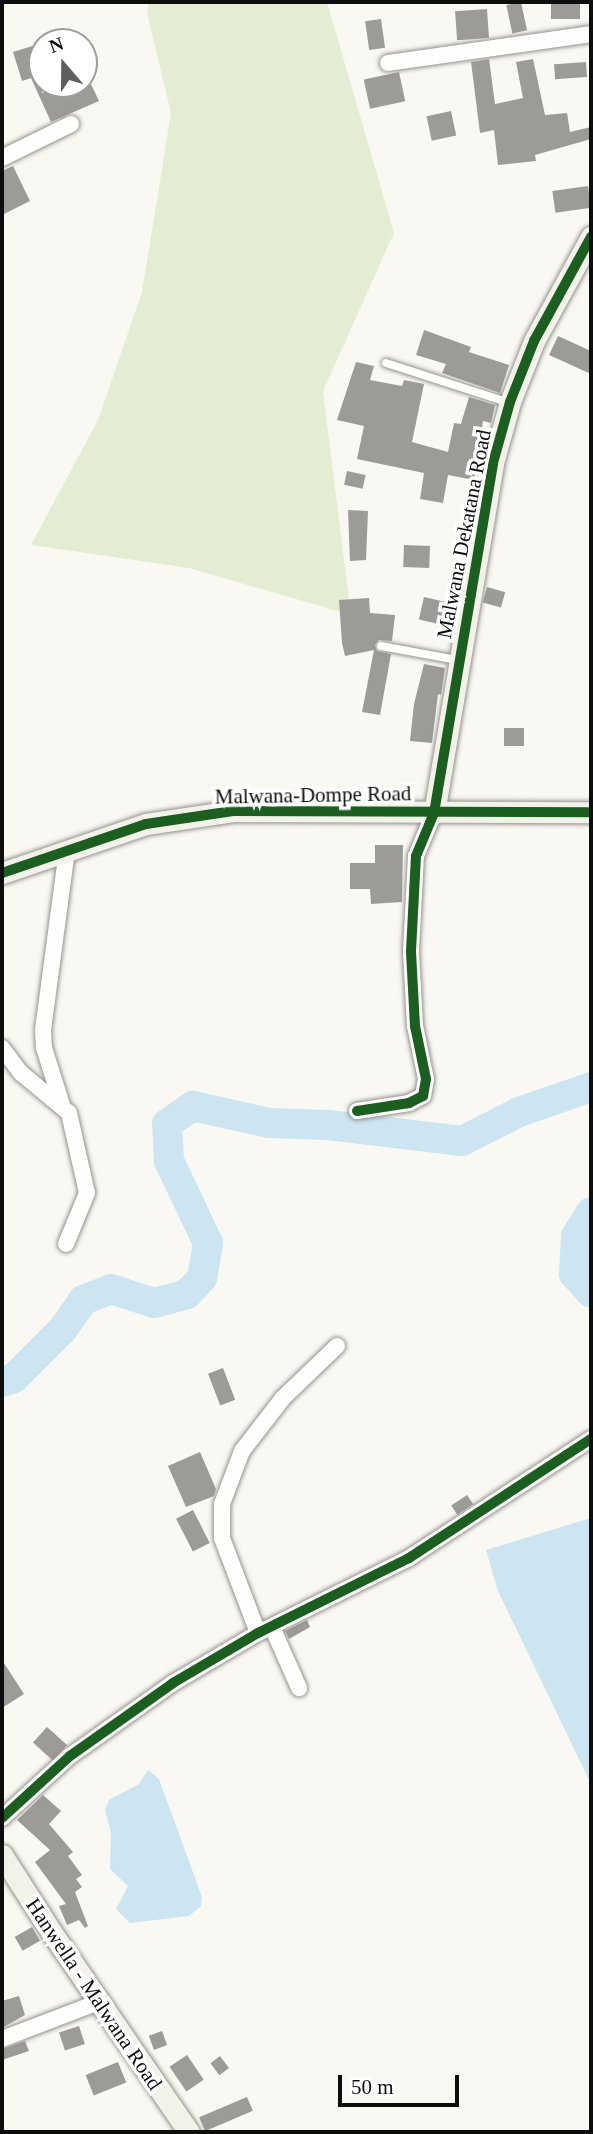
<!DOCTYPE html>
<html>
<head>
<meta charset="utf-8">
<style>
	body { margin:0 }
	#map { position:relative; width:593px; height:2134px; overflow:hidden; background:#faf8f2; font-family:Georgia,serif }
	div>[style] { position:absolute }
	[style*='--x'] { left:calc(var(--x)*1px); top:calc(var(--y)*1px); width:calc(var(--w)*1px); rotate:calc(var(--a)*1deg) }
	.green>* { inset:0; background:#e4edd4 }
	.water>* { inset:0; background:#cce5f0 }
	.river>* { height:30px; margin:-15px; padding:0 15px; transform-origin:15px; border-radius:15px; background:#cce5f0 }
	.building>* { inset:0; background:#9d9b97; transform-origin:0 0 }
	.roads { filter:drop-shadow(0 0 2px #949390) drop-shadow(0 0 2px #949390) }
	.lane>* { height:8px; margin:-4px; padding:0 4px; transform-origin:4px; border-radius:4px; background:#fefefd }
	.street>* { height:16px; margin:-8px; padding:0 8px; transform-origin:8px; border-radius:8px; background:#fefefd }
	.secondary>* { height:21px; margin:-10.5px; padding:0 10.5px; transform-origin:10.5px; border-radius:10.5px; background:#f3f2ea }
	.cycleway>* { height:10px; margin:-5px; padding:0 5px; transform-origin:5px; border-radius:5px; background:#1b5e20 }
	span { translate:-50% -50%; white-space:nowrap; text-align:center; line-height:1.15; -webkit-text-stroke:7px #fff; paint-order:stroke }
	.street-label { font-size:21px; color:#0d0d0d }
	.frame { position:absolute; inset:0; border:4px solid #0d0d0d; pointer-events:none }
	.north { position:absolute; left:28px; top:28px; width:70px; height:70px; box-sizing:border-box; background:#fff; border:2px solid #9e9e9e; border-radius:50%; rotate:340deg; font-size:19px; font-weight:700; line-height:28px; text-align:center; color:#0d0d0d }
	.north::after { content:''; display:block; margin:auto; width:24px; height:32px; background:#605f5d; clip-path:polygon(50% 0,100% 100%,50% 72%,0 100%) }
	.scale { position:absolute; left:338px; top:2075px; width:121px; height:32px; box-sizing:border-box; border:4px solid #0d0d0d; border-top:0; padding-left:9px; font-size:21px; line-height:24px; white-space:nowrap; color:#0d0d0d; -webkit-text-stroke:5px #fff; paint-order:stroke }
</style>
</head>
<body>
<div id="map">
	<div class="green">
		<i style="clip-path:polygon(149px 2px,327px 2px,394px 233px,323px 391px,351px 615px,189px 568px,31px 545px,98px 420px,142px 292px,171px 113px,147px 13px)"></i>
	</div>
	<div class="water">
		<i style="clip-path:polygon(591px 1518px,591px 1784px,498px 1591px,486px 1550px)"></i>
		<i style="clip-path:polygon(148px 1770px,159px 1779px,202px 1897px,201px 1906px,189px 1916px,130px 1923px,116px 1909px,128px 1886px,110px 1869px,111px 1833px,105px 1810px,109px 1800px,139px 1784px)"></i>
	</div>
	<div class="river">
		<i style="--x:591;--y:1212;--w:28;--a:122"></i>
		<i style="--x:576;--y:1236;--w:38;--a:93"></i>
		<i style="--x:574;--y:1274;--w:25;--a:48"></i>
		<i style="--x:2;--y:1382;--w:13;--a:-18"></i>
		<i style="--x:14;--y:1378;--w:69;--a:-45"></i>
		<i style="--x:63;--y:1329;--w:35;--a:-55"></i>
		<i style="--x:83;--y:1300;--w:30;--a:-21"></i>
		<i style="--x:111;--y:1289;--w:45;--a:18"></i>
		<i style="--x:154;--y:1303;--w:34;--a:-15"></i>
		<i style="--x:187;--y:1294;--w:22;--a:-47"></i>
		<i style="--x:202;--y:1278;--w:36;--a:-80"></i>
		<i style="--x:208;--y:1243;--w:91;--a:-115.4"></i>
		<i style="--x:169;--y:1161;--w:37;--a:-93"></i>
		<i style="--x:167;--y:1124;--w:32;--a:-35"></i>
		<i style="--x:193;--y:1106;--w:78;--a:12.6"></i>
		<i style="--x:269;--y:1123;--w:59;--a:1.9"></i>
		<i style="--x:328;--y:1125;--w:135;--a:6.8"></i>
		<i style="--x:462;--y:1141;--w:64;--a:-27"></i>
		<i style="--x:519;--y:1112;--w:76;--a:-19.1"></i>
	</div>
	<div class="building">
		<i style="left:521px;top:2px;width:29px;height:15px;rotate:78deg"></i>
		<i style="left:551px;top:2px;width:29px;height:17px"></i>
		<i style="left:487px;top:9px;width:29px;height:32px;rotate:86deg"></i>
		<i style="left:381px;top:19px;width:29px;height:16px;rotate:82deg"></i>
		<i style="clip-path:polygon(42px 43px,42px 93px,61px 84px,91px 84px,99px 101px,51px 122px,31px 78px,22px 81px,13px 52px)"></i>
		<i style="clip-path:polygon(489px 59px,495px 104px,523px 98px,516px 62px,533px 59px,545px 115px,567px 113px,570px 132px,591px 127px,591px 139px,535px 155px,536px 161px,498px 165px,494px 130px,480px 133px,471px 62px)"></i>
		<i style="left:586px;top:62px;width:15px;height:32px;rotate:86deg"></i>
		<i style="left:399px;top:72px;width:30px;height:36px;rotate:78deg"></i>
		<i style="left:451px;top:111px;width:25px;height:25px;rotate:78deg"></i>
		<i style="clip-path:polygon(13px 166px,30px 201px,2px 215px,2px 171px)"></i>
		<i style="left:588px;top:186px;width:22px;height:36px;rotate:82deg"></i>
		<i style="clip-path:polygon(424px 330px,471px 347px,469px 352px,509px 365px,500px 393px,442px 373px,446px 364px,416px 355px)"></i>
		<i style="clip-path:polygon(558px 336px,591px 351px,591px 374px,549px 355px)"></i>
		<i style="clip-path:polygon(356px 362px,374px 366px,370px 380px,402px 386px,404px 380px,424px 384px,412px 442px,448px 452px,454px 423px,461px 424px,469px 397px,495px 405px,491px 423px,483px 421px,474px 480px,448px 475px,443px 503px,420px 499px,424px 473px,357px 459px,364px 426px,337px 420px)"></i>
		<i style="left:347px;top:471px;width:19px;height:14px;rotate:12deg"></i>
		<i style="clip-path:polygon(348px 510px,368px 511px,366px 560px,350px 561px)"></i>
		<i style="left:404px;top:545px;width:26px;height:22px;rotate:2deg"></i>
		<i style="left:487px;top:587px;width:19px;height:16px;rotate:16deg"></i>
		<i style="left:424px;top:597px;width:27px;height:23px;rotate:13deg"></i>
		<i style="clip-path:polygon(369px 598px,370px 613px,395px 615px,392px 641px,379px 640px,375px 645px,377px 651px,391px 654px,380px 715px,362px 712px,374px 650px,345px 656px,342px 643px,339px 600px)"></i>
		<i style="clip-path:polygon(424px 664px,445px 668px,441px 695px,438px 694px,432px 743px,410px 741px,414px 704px)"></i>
		<i style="left:504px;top:728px;width:20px;height:18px"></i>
		<i style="clip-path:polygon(375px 845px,403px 845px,402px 902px,371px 904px,370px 889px,350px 889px,350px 863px,375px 863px)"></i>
		<i style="left:223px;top:1368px;width:34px;height:16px;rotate:69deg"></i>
		<i style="clip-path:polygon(200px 1452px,216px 1489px,214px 1496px,186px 1507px,168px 1466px)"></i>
		<i style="left:467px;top:1495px;width:11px;height:19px;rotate:56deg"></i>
		<i style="left:193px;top:1510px;width:37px;height:19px;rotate:63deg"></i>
		<i style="clip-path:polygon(307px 1620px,310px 1627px,289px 1639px,285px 1631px)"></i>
		<i style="clip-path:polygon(2px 1660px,24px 1694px,2px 1708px)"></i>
		<i style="left:47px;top:1727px;width:27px;height:21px;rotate:42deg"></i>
		<i style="clip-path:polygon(43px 1795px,61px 1811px,49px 1824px,73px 1852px,68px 1856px,82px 1875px,76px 1879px,82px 1887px,75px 1892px,88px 1926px,85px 1928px,79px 1920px,67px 1925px,59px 1906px,66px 1904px,35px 1862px,50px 1850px,17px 1820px)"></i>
		<i style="left:32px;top:1927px;width:16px;height:20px;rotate:60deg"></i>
		<i style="clip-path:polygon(19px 1996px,25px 2015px,2px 2028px,2px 2001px)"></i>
		<i style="left:79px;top:2026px;width:19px;height:21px;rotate:72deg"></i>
		<i style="left:162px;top:2031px;width:15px;height:14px;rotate:70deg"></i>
		<i style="clip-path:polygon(25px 2041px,29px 2051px,2px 2060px,2px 2049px)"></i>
		<i style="left:187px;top:2055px;width:30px;height:21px;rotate:56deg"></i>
		<i style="left:220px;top:2056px;width:15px;height:12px;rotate:53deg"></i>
		<i style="left:118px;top:2062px;width:22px;height:35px;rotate:68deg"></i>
		<i style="left:247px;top:2097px;width:15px;height:52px;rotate:67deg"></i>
	</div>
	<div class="roads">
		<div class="lane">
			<i style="--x:386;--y:363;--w:127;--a:17.9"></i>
			<i style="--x:381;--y:646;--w:77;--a:10.4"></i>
		</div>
		<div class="street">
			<i style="--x:388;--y:63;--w:205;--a:-8.1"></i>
			<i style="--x:2;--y:158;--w:77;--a:-26.2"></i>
			<i style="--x:2;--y:1048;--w:31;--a:53"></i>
			<i style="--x:21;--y:1073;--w:62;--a:39.8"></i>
			<i style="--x:69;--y:1113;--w:82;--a:77.3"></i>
			<i style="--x:87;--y:1193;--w:55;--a:112.4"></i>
			<i style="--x:62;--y:1105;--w:60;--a:-107.5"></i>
			<i style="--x:44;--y:1048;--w:18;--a:-93"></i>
			<i style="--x:43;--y:1030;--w:182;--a:-82.4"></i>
			<i style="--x:357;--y:1111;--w:53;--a:-8.7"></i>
			<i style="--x:409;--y:1103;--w:16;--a:-27"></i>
			<i style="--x:423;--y:1096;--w:17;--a:-80"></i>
			<i style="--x:426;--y:1079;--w:54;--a:-101.7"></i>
			<i style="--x:415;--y:1026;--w:75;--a:-93.1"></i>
			<i style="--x:411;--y:951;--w:95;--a:-87"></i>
			<i style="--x:416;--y:856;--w:47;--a:-67.3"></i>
			<i style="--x:272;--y:1627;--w:67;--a:66.1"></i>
			<i style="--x:258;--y:1633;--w:102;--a:-110.8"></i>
			<i style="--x:222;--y:1538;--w:34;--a:-90"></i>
			<i style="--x:222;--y:1504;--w:57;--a:-69.3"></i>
			<i style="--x:242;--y:1451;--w:67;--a:-52.3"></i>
			<i style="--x:283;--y:1398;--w:75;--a:-43.9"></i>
			<i style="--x:2;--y:1818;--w:92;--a:-42.4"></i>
			<i style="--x:70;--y:1756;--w:126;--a:-35.3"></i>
			<i style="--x:173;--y:1683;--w:99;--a:-30.5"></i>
			<i style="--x:258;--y:1633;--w:169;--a:-26.4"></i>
			<i style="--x:409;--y:1558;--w:217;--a:-33.2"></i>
			<i style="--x:2;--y:2039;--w:104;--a:-20.9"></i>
		</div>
		<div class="secondary">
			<i style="--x:434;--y:813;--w:355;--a:-80.4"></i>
			<i style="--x:493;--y:463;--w:63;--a:-74.4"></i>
			<i style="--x:510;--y:402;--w:66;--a:-68.5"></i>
			<i style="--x:534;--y:341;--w:119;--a:-61.3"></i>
			<i style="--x:2;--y:873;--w:152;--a:-18.8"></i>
			<i style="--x:146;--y:824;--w:88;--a:-8.5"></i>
			<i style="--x:233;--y:811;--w:358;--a:0.2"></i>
			<i style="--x:2;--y:1855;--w:89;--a:57.4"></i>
			<i style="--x:50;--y:1930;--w:245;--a:55.5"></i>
		</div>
	</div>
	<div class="cycleway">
		<i style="--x:2;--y:873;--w:152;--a:-18.8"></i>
		<i style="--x:146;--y:824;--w:88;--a:-8.5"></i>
		<i style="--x:233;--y:811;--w:358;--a:0.2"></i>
		<i style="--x:357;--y:1111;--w:53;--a:-8.7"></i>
		<i style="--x:409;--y:1103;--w:16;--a:-27"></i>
		<i style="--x:423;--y:1096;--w:17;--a:-80"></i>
		<i style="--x:426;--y:1079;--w:54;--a:-101.7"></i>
		<i style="--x:415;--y:1026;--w:75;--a:-93.1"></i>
		<i style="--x:411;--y:951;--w:95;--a:-87"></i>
		<i style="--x:416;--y:856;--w:47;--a:-67.3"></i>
		<i style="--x:434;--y:813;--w:355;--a:-80.4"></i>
		<i style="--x:493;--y:463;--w:63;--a:-74.4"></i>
		<i style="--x:510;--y:402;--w:66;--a:-68.5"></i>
		<i style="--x:534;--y:341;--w:119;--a:-61.3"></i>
		<i style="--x:2;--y:1818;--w:92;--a:-42.4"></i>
		<i style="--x:70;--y:1756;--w:126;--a:-35.3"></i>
		<i style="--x:173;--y:1683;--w:99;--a:-30.5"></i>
		<i style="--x:258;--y:1633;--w:169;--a:-26.4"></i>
		<i style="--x:409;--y:1558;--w:217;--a:-33.2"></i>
	</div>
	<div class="street-label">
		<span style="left:464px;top:534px;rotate:-79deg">Malwana Dekatana Road</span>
		<span style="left:313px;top:795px;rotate:-1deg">Malwana-Dompe Road</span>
		<span style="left:94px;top:1994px;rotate:56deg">Hanwella - Malwana Road</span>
	</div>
	<div class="frame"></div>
	<div class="north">N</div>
	<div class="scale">50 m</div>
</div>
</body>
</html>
